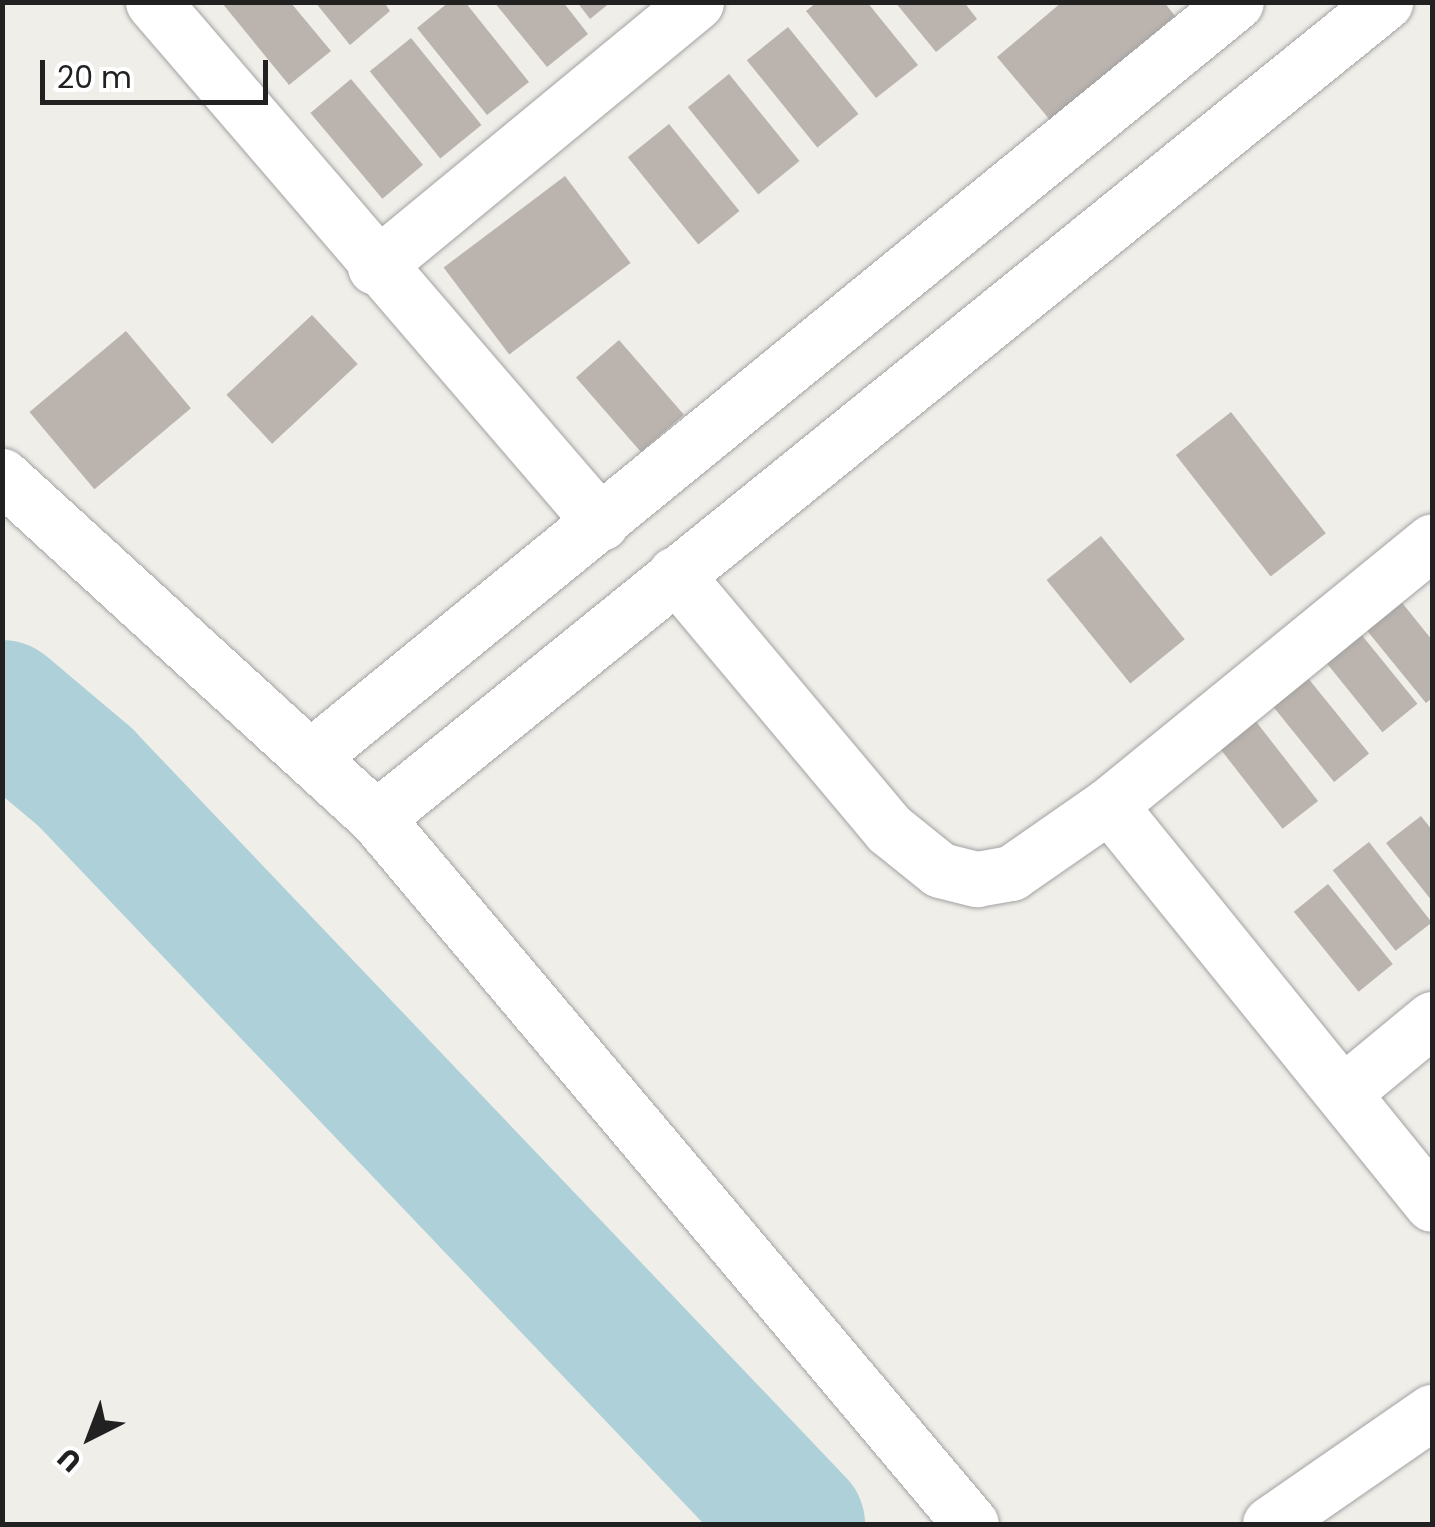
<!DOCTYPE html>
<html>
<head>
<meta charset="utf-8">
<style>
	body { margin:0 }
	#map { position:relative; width:1435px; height:1527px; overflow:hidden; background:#f0eee9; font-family:Poppins,sans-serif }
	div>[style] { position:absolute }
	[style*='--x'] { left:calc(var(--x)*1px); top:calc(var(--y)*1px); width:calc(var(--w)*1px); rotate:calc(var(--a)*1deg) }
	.river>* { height:135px; margin:-67.5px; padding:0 67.5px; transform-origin:67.5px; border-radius:67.5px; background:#aed0d9 }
	.building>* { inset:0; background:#bab3ae; transform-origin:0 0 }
	.roads { filter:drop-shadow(0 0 2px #a2a2a2) drop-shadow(0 0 2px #a2a2a2) }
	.minor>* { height:55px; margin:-27.5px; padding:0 27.5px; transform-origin:27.5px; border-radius:27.5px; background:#fff }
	span { translate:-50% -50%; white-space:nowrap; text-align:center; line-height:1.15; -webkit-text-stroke:8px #fff; paint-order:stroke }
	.frame { position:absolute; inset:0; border:5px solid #212121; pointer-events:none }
	.north { position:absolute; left:40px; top:1387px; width:100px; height:100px; -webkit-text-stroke:8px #fff; paint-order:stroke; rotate:222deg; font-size:28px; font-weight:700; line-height:40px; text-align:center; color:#212121 }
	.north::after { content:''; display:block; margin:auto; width:35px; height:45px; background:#212121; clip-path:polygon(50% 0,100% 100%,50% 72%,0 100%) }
	.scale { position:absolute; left:40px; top:60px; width:228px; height:45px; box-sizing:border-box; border:5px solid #212121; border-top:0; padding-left:12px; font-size:30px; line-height:35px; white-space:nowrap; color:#212121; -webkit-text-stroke:8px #fff; paint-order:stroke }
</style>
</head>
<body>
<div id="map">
	<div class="river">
		<i style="--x:2;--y:707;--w:109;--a:40.1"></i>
		<i style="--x:85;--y:777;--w:1032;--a:46.37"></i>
	</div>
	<div class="building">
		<i style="clip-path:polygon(315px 2px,384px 2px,390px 11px,350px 45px)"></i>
		<i style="clip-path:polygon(449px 2px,465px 2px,529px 82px,487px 115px,417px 28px)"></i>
		<i style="clip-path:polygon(494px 2px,563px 2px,588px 34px,547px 67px)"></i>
		<i style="clip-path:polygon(577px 2px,611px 2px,590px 19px)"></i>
		<i style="clip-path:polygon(817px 2px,867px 2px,918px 65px,876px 98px,806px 11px)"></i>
		<i style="clip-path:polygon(895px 2px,964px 2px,977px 19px,936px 52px)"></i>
		<i style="clip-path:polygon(1062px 2px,1164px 2px,1175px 16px,1050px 120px,997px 57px)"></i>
		<i style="clip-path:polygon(222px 3px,291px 3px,331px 51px,289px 85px)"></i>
		<i style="left:788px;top:27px;width:112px;height:53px;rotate:51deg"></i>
		<i style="left:411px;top:38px;width:112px;height:53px;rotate:51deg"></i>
		<i style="left:729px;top:74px;width:112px;height:53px;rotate:51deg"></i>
		<i style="left:351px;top:79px;width:112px;height:53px;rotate:50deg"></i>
		<i style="left:669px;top:124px;width:112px;height:53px;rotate:51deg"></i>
		<i style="left:565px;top:176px;width:109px;height:152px;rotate:53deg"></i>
		<i style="left:312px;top:315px;width:67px;height:117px;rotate:47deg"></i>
		<i style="left:126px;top:331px;width:101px;height:126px;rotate:50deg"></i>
		<i style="left:619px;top:340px;width:99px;height:57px;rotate:49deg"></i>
		<i style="left:1231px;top:412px;width:154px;height:70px;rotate:52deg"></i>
		<i style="left:1101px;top:536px;width:133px;height:70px;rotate:51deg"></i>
		<i style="clip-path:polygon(1395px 594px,1432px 640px,1432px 698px,1426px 703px,1360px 622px)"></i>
		<i style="left:1352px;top:623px;width:104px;height:45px;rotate:51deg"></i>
		<i style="left:1303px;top:672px;width:105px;height:45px;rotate:51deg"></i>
		<i style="left:1254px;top:719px;width:104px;height:45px;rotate:52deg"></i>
		<i style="clip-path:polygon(1421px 816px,1432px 830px,1432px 901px,1386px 843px)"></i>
		<i style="left:1369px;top:842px;width:102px;height:46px;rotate:52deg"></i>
		<i style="left:1328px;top:884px;width:103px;height:44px;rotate:51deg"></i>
	</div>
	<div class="roads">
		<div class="minor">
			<i style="--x:153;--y:2;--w:687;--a:49.31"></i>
			<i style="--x:375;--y:267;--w:416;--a:-39.5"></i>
			<i style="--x:2;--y:476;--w:507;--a:42.44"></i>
			<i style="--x:376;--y:818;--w:923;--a:49.88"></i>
			<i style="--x:675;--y:574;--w:333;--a:50"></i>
			<i style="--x:889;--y:829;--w:65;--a:38.8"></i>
			<i style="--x:940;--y:870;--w:38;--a:14"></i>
			<i style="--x:977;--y:879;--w:35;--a:-10"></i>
			<i style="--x:1011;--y:873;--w:119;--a:-34.8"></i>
			<i style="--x:1109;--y:805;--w:417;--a:-39.2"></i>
			<i style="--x:313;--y:755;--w:1191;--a:-39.21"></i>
			<i style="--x:1109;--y:805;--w:513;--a:51.01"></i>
			<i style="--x:376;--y:818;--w:1298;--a:-38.96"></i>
			<i style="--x:1345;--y:1091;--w:113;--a:-39.6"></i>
			<i style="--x:1270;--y:1524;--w:197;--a:-34.7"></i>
		</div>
	</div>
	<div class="frame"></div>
	<div class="north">U</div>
	<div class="scale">20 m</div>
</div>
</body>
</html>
